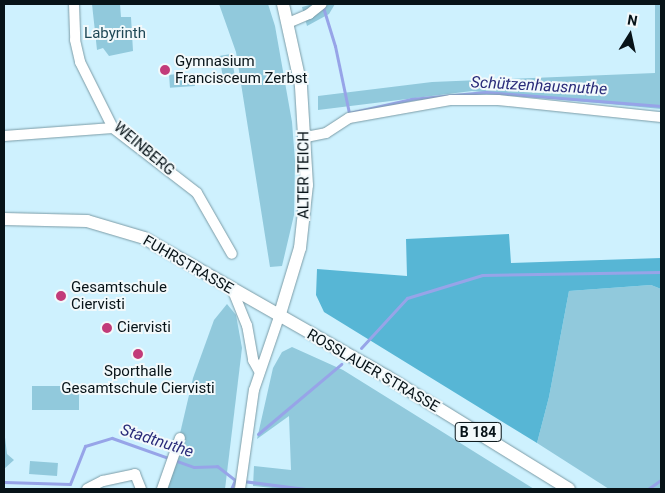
<!DOCTYPE html>
<html>
<head>
<meta charset="utf-8">
<style>
	body { margin:0 }
	#map { position:relative; width:665px; height:493px; overflow:hidden; background:#cef1fe; font-family:Roboto,sans-serif }
	div>[style] { position:absolute }
	[style*='--x'] { left:calc(var(--x)*1px); top:calc(var(--y)*1px); width:calc(var(--w)*1px); rotate:calc(var(--a)*1deg) }
	.green>* { inset:0; background:#91c9dc; transform-origin:0 0 }
	.forest>* { inset:0; background:#57b6d5 }
	.stream>* { height:3px; margin:-1.5px; padding:0 1.5px; transform-origin:1.5px; border-radius:1.5px; background:#97a4e8 }
	.roads { filter:drop-shadow(0 0 1px #7b9ca7) drop-shadow(0 0 1px #7b9ca7) }
	.minor>* { height:10px; margin:-5px; padding:0 5px; transform-origin:5px; border-radius:5px; background:#fff }
	.major>* { height:12px; margin:-6px; padding:0 6px; transform-origin:6px; border-radius:6px; background:#fff }
	.dots>* { width:14px; height:14px; translate:-50% -50%; box-sizing:border-box; border:2px solid #f2f9fb; border-radius:50% }
	span { translate:-50% -50%; white-space:nowrap; text-align:center; line-height:1.15; -webkit-text-stroke:4px #f2f9fb; paint-order:stroke }
	.shield-label span { padding:1px 4px; background:#f2f9fb; border:1px solid; border-radius:4px; -webkit-text-stroke-width:0 }
	.shield-label { font-size:14px; color:#071318; font-weight:700 }
	.park-label { font-size:15px; color:#1e4856 }
	.poi-label { font-size:15px; color:#071318 }
	.left { translate:0 -50%; text-align:left }
	.street-label { font-size:15px; color:#071318 }
	.water-label { font-size:16px; color:#292b79; font-style:italic }
	.frame { position:absolute; inset:0; border:5px solid #071318; pointer-events:none }
	.north { position:absolute; left:605px; top:10px; width:50px; height:50px; -webkit-text-stroke:4px #f2f9fb; paint-order:stroke; rotate:10deg; font-size:14px; font-weight:700; line-height:20px; text-align:center; color:#071318 }
	.north::after { content:''; display:block; margin:auto; width:18px; height:22px; background:#071318; clip-path:polygon(50% 0,100% 100%,50% 72%,0 100%) }
</style>
</head>
<body>
<div id="map">
	<div class="green">
		<i style="clip-path:polygon(92px 4px,120px 4px,121px 17px,131px 17px,133px 51px,109px 56px,103px 48px,97px 50px)"></i>
		<i style="clip-path:polygon(219px 4px,268px 4px,275px 26px,292px 122px,295px 161px,294px 215px,282px 266px,270px 267px,236px 52px)"></i>
		<i style="clip-path:polygon(313px 4px,335px 4px,329px 14px,307px 26px,302px 7px)"></i>
		<i style="clip-path:polygon(655px 4px,661px 4px,661px 109px,472px 91px,318px 110px,318px 96px,432px 82px,655px 73px)"></i>
		<i style="left:231px;top:54px;width:27px;height:12px;rotate:80deg"></i>
		<i style="left:194px;top:73px;width:13px;height:25px;rotate:86deg"></i>
		<i style="clip-path:polygon(651px 285px,661px 289px,661px 489px,609px 489px,537px 443px,549px 397px,569px 291px)"></i>
		<i style="clip-path:polygon(227px 304px,236px 315px,242px 348px,225px 489px,167px 489px,193px 378px,214px 320px)"></i>
		<i style="clip-path:polygon(292px 347px,343px 370px,534px 489px,282px 489px,253px 486px,254px 466px,291px 470px,289px 416px,257px 439px,273px 368px,282px 352px)"></i>
		<i style="left:32px;top:386px;width:47px;height:24px"></i>
		<i style="clip-path:polygon(4px 429px,7px 454px,14px 460px,4px 469px)"></i>
		<i style="left:30px;top:461px;width:28px;height:13px;rotate:4deg"></i>
	</div>
	<div class="forest">
		<i style="clip-path:polygon(509px 234px,511px 263px,661px 258px,661px 289px,651px 285px,569px 291px,549px 397px,537px 443px,324px 312px,316px 295px,317px 269px,407px 276px,406px 239px)"></i>
	</div>
	<div class="stream">
		<i style="--x:323;--y:7;--w:41;--a:72.9"></i>
		<i style="--x:335;--y:46;--w:68;--a:78.2"></i>
		<i style="--x:349;--y:113;--w:64;--a:-12.7"></i>
		<i style="--x:411;--y:99;--w:75;--a:-5.3"></i>
		<i style="--x:486;--y:92;--w:176;--a:4.6"></i>
		<i style="--x:361;--y:348;--w:68;--a:-47.4"></i>
		<i style="--x:407;--y:298;--w:78;--a:-17"></i>
		<i style="--x:482;--y:275;--w:179;--a:-1"></i>
		<i style="--x:258;--y:434;--w:109;--a:-40.1"></i>
		<i style="--x:4;--y:482;--w:66;--a:1.7"></i>
		<i style="--x:70;--y:484;--w:41;--a:-68.5"></i>
		<i style="--x:85;--y:446;--w:28;--a:-17"></i>
		<i style="--x:112;--y:438;--w:87;--a:19.5"></i>
		<i style="--x:194;--y:467;--w:23;--a:-2"></i>
		<i style="--x:217;--y:466;--w:23;--a:38"></i>
		<i style="--x:235;--y:480;--w:71;--a:7.3"></i>
		<i style="--x:231;--y:489;--w:10;--a:-66"></i>
		<i style="--x:648;--y:489;--w:16;--a:-35"></i>
	</div>
	<div class="roads">
		<div class="minor">
			<i style="--x:74;--y:4;--w:36;--a:88"></i>
			<i style="--x:75;--y:40;--w:23;--a:77"></i>
			<i style="--x:80;--y:62;--w:74;--a:63.4"></i>
			<i style="--x:113;--y:128;--w:106;--a:37.7"></i>
			<i style="--x:197;--y:193;--w:70;--a:60.2"></i>
			<i style="--x:288;--y:23;--w:23;--a:-23"></i>
			<i style="--x:309;--y:14;--w:16;--a:-38"></i>
			<i style="--x:4;--y:136;--w:109;--a:-4.2"></i>
			<i style="--x:306;--y:137;--w:20;--a:-11"></i>
			<i style="--x:326;--y:133;--w:27;--a:-33"></i>
			<i style="--x:349;--y:118;--w:104;--a:-10"></i>
			<i style="--x:451;--y:100;--w:47;--a:0"></i>
			<i style="--x:498;--y:100;--w:164;--a:6"></i>
			<i style="--x:233;--y:291;--w:37;--a:68"></i>
			<i style="--x:247;--y:325;--w:36;--a:80"></i>
			<i style="--x:253;--y:360;--w:13;--a:61"></i>
			<i style="--x:87;--y:489;--w:18;--a:-27"></i>
			<i style="--x:103;--y:481;--w:33;--a:-12"></i>
			<i style="--x:135;--y:474;--w:16;--a:68"></i>
			<i style="--x:162;--y:489;--w:54;--a:-70.6"></i>
			<i style="--x:240;--y:489;--w:100;--a:-82"></i>
			<i style="--x:254;--y:390;--w:77;--a:-71.1"></i>
		</div>
		<div class="major">
			<i style="--x:4;--y:219;--w:83;--a:1.4"></i>
			<i style="--x:87;--y:221;--w:59;--a:16.6"></i>
			<i style="--x:144;--y:238;--w:279;--a:29.7"></i>
			<i style="--x:386;--y:376;--w:215;--a:31.7"></i>
			<i style="--x:279;--y:317;--w:72;--a:-73.1"></i>
			<i style="--x:300;--y:248;--w:63;--a:-83.7"></i>
			<i style="--x:307;--y:185;--w:99;--a:-93.5"></i>
			<i style="--x:301;--y:86;--w:84;--a:-102.4"></i>
		</div>
	</div>
	<div class="dots">
		<i style="left:165px;top:70px;background:#c23b79"></i>
		<i style="left:61px;top:296px;background:#c23b79"></i>
		<i style="left:107px;top:328px;background:#c23b79"></i>
		<i style="left:138px;top:354px;background:#c23b79"></i>
	</div>
	<div class="shield-label">
		<span style="left:478px;top:432px">B 184</span>
	</div>
	<div class="park-label">
		<span style="left:115px;top:34px">Labyrinth</span>
	</div>
	<div class="poi-label">
		<span class="left" style="left:175px;top:70px">Gymnasium<br>Francisceum Zerbst</span>
		<span class="left" style="left:71px;top:296px">Gesamtschule<br>Ciervisti</span>
		<span class="left" style="left:117px;top:328px">Ciervisti</span>
		<span style="left:138px;top:380px">Sporthalle<br>Gesamtschule Ciervisti</span>
	</div>
	<div class="street-label">
		<span style="left:144px;top:149px;rotate:40deg">WEINBERG</span>
		<span style="left:304px;top:175px;rotate:-90deg">ALTER TEICH</span>
		<span style="left:188px;top:265px;rotate:30deg">FUHRSTRASSE</span>
		<span style="left:373px;top:371px;rotate:30deg">ROSSLAUER STRASSE</span>
	</div>
	<div class="water-label">
		<span style="left:539px;top:86px;rotate:3deg">Schützenhausnuthe</span>
		<span style="left:157px;top:441px;rotate:18deg">Stadtnuthe</span>
	</div>
	<div class="frame"></div>
	<div class="north">N</div>
</div>
</body>
</html>
